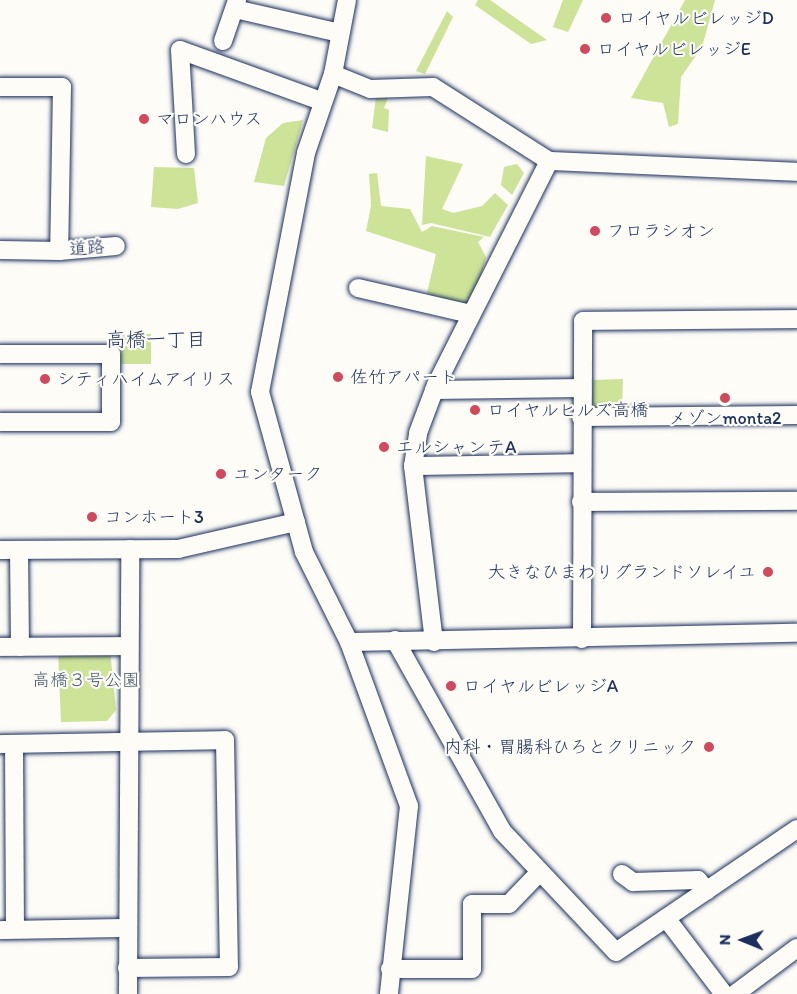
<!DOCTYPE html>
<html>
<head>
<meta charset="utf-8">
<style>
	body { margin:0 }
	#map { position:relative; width:797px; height:994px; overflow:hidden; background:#fdfcf7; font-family:Itim,"Klee One",sans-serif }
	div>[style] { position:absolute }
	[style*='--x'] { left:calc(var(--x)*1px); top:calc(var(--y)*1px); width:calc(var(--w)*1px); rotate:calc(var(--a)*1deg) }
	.green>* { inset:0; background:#cce398; transform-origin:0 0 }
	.roads { filter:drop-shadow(0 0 2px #1b2f5e) drop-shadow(0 0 2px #1b2f5e) }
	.street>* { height:18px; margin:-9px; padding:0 9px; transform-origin:9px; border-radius:9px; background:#fdfcf7 }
	.dots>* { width:16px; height:16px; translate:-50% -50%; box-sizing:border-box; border:3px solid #fdfcf7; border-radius:50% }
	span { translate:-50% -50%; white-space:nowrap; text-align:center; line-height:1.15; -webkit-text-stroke:4.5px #fdfcf7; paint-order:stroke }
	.poi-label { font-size:18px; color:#1b2f5e }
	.left { translate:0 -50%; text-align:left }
	.right { translate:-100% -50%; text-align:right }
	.street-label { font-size:18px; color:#1b2f5e }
	.park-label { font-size:18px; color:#475c6c }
	.neighbourhood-label { font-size:20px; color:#1b2f5e }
	.north { position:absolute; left:713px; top:910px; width:60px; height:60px; -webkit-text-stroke:4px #fdfcf7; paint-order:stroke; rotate:271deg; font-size:16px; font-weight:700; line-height:24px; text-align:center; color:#1b2f5e }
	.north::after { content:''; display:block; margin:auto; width:21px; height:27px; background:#1b2f5e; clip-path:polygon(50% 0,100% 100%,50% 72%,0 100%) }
</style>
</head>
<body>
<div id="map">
	<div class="green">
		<i style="clip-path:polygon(478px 0,490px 0,547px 40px,531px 44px,475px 5px)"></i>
		<i style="clip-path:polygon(563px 0,583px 0,568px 32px,553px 27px)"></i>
		<i style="clip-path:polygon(685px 0,715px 0,702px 47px,681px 77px,678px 124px,669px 127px,663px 103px,631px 98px)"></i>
		<i style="clip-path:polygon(447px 11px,453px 17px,425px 74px,416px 71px)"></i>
		<i style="clip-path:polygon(376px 97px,388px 98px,384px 108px,389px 110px,388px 132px,372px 128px)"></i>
		<i style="clip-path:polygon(303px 120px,284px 186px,254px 182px,266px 138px,283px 123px)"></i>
		<i style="clip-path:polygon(426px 156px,463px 164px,442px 209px,453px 213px,482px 206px,495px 193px,508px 205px,490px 237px,431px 223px,422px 225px)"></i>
		<i style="clip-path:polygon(517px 164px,524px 173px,512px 195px,501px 185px,504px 167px)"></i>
		<i style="clip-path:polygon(154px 167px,194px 168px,198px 203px,178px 209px,151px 207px)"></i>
		<i style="clip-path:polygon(377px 173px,381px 206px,410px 209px,422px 232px,432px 226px,484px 237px,478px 242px,486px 257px,471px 314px,427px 293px,436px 254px,366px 231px,371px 206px,369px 174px)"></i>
		<i style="left:151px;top:334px;width:30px;height:30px;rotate:90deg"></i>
		<i style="clip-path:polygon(623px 379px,622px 410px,602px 412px,591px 407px,593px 380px)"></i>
		<i style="clip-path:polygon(58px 650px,110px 650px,116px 710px,107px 721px,61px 722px)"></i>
	</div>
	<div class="roads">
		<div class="street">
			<i style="--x:347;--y:0;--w:75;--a:100.7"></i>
			<i style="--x:333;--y:74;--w:83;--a:108.9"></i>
			<i style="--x:306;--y:153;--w:243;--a:100.9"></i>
			<i style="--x:260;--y:392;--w:166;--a:74.6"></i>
			<i style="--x:304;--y:552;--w:101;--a:63.4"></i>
			<i style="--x:349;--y:642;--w:175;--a:69.9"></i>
			<i style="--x:409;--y:806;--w:189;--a:96.1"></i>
			<i style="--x:235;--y:9;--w:108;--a:12.9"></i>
			<i style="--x:223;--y:41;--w:43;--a:-71.1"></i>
			<i style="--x:333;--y:74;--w:40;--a:22"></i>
			<i style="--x:370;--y:89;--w:63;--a:-1.8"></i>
			<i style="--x:433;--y:87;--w:138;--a:32.5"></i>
			<i style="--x:0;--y:87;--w:62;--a:0"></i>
			<i style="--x:62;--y:87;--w:164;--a:91"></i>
			<i style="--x:59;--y:251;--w:59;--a:-179"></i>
			<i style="--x:186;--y:154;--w:104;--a:-93.3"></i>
			<i style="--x:180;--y:50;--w:150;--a:19.9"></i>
			<i style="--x:59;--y:251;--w:57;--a:-5"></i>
			<i style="--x:358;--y:288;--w:116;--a:13"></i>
			<i style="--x:0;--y:354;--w:111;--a:0"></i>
			<i style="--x:111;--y:354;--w:68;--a:90"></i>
			<i style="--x:111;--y:422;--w:111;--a:180"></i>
			<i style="--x:434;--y:390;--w:148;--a:-0.8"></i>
			<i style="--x:581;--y:417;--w:216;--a:-0.5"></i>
			<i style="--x:413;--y:466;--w:167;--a:-1"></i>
			<i style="--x:581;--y:502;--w:216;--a:-0.3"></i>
			<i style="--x:0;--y:550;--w:178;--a:-0.3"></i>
			<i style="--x:178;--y:549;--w:121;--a:-12.9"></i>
			<i style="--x:19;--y:550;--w:97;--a:89.4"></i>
			<i style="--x:582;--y:639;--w:318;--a:-89.8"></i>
			<i style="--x:583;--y:321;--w:214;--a:-0.5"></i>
			<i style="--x:395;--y:640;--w:219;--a:60.7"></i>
			<i style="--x:502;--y:831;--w:166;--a:46.7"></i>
			<i style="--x:616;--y:952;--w:219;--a:-34.2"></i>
			<i style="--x:349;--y:642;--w:448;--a:-1.2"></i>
			<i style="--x:434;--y:642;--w:177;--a:-96.8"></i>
			<i style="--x:413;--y:466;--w:33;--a:-81"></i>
			<i style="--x:418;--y:433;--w:51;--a:-69.4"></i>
			<i style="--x:436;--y:385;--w:251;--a:-63.2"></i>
			<i style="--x:549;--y:161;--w:248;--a:2.5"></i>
			<i style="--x:0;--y:647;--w:129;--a:-0.4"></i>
			<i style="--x:0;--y:744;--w:225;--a:-1"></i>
			<i style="--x:225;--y:740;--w:227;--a:89"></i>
			<i style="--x:229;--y:967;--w:102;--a:179.4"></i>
			<i style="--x:14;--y:744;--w:185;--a:89.7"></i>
			<i style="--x:622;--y:874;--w:14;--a:36"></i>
			<i style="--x:633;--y:882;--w:65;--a:-1.8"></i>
			<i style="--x:698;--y:880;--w:14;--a:51"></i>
			<i style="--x:666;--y:918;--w:96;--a:52.7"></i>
			<i style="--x:0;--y:930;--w:128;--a:-0.9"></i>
			<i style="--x:390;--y:969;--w:82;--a:0"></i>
			<i style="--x:472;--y:969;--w:65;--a:-90"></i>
			<i style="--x:472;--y:904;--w:37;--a:0"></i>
			<i style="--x:509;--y:904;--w:42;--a:-46"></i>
			<i style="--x:128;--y:994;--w:445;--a:-89.7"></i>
			<i style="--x:735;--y:994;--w:77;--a:-36.6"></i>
		</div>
	</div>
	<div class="dots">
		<i style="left:606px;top:18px;background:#d1495b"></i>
		<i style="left:585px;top:49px;background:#d1495b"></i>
		<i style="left:144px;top:119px;background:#d1495b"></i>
		<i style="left:595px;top:231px;background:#d1495b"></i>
		<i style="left:338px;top:377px;background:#d1495b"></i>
		<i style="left:45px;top:379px;background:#d1495b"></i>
		<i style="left:725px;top:398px;background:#d1495b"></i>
		<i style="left:475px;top:410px;background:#d1495b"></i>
		<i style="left:384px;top:447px;background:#d1495b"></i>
		<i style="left:221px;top:474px;background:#d1495b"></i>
		<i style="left:92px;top:517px;background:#d1495b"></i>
		<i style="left:768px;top:572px;background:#d1495b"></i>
		<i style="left:451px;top:686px;background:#d1495b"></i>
		<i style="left:709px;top:747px;background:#d1495b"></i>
	</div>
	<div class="poi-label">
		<span class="left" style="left:618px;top:18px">ロイヤルビレッジD</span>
		<span class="left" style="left:597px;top:49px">ロイヤルビレッジE</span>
		<span class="left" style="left:156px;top:119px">マロンハウス</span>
		<span class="left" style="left:607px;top:231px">フロラシオン</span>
		<span class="left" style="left:350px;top:377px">佐竹アパート</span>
		<span class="left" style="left:57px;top:379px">シティハイムアイリス</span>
		<span class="left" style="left:487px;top:410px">ロイヤルヒルズ高橋</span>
		<span style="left:725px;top:418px">メゾンmonta2</span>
		<span class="left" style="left:396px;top:447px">エルシャンテA</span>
		<span class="left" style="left:233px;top:474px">ユンターク</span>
		<span class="left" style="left:104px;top:517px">コンホート3</span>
		<span class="right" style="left:756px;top:572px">大きなひまわりグランドソレイユ</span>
		<span class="left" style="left:463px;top:686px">ロイヤルビレッジA</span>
		<span class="right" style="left:696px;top:747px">内科・胃腸科ひろとクリニック</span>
	</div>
	<div class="street-label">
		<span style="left:87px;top:248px;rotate:-5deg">道路</span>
	</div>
	<div class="park-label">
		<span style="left:86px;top:680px">高橋３号公園</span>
	</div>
	<div class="neighbourhood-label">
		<span style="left:156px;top:339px">高橋一丁目</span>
	</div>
	<div class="north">N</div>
</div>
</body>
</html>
